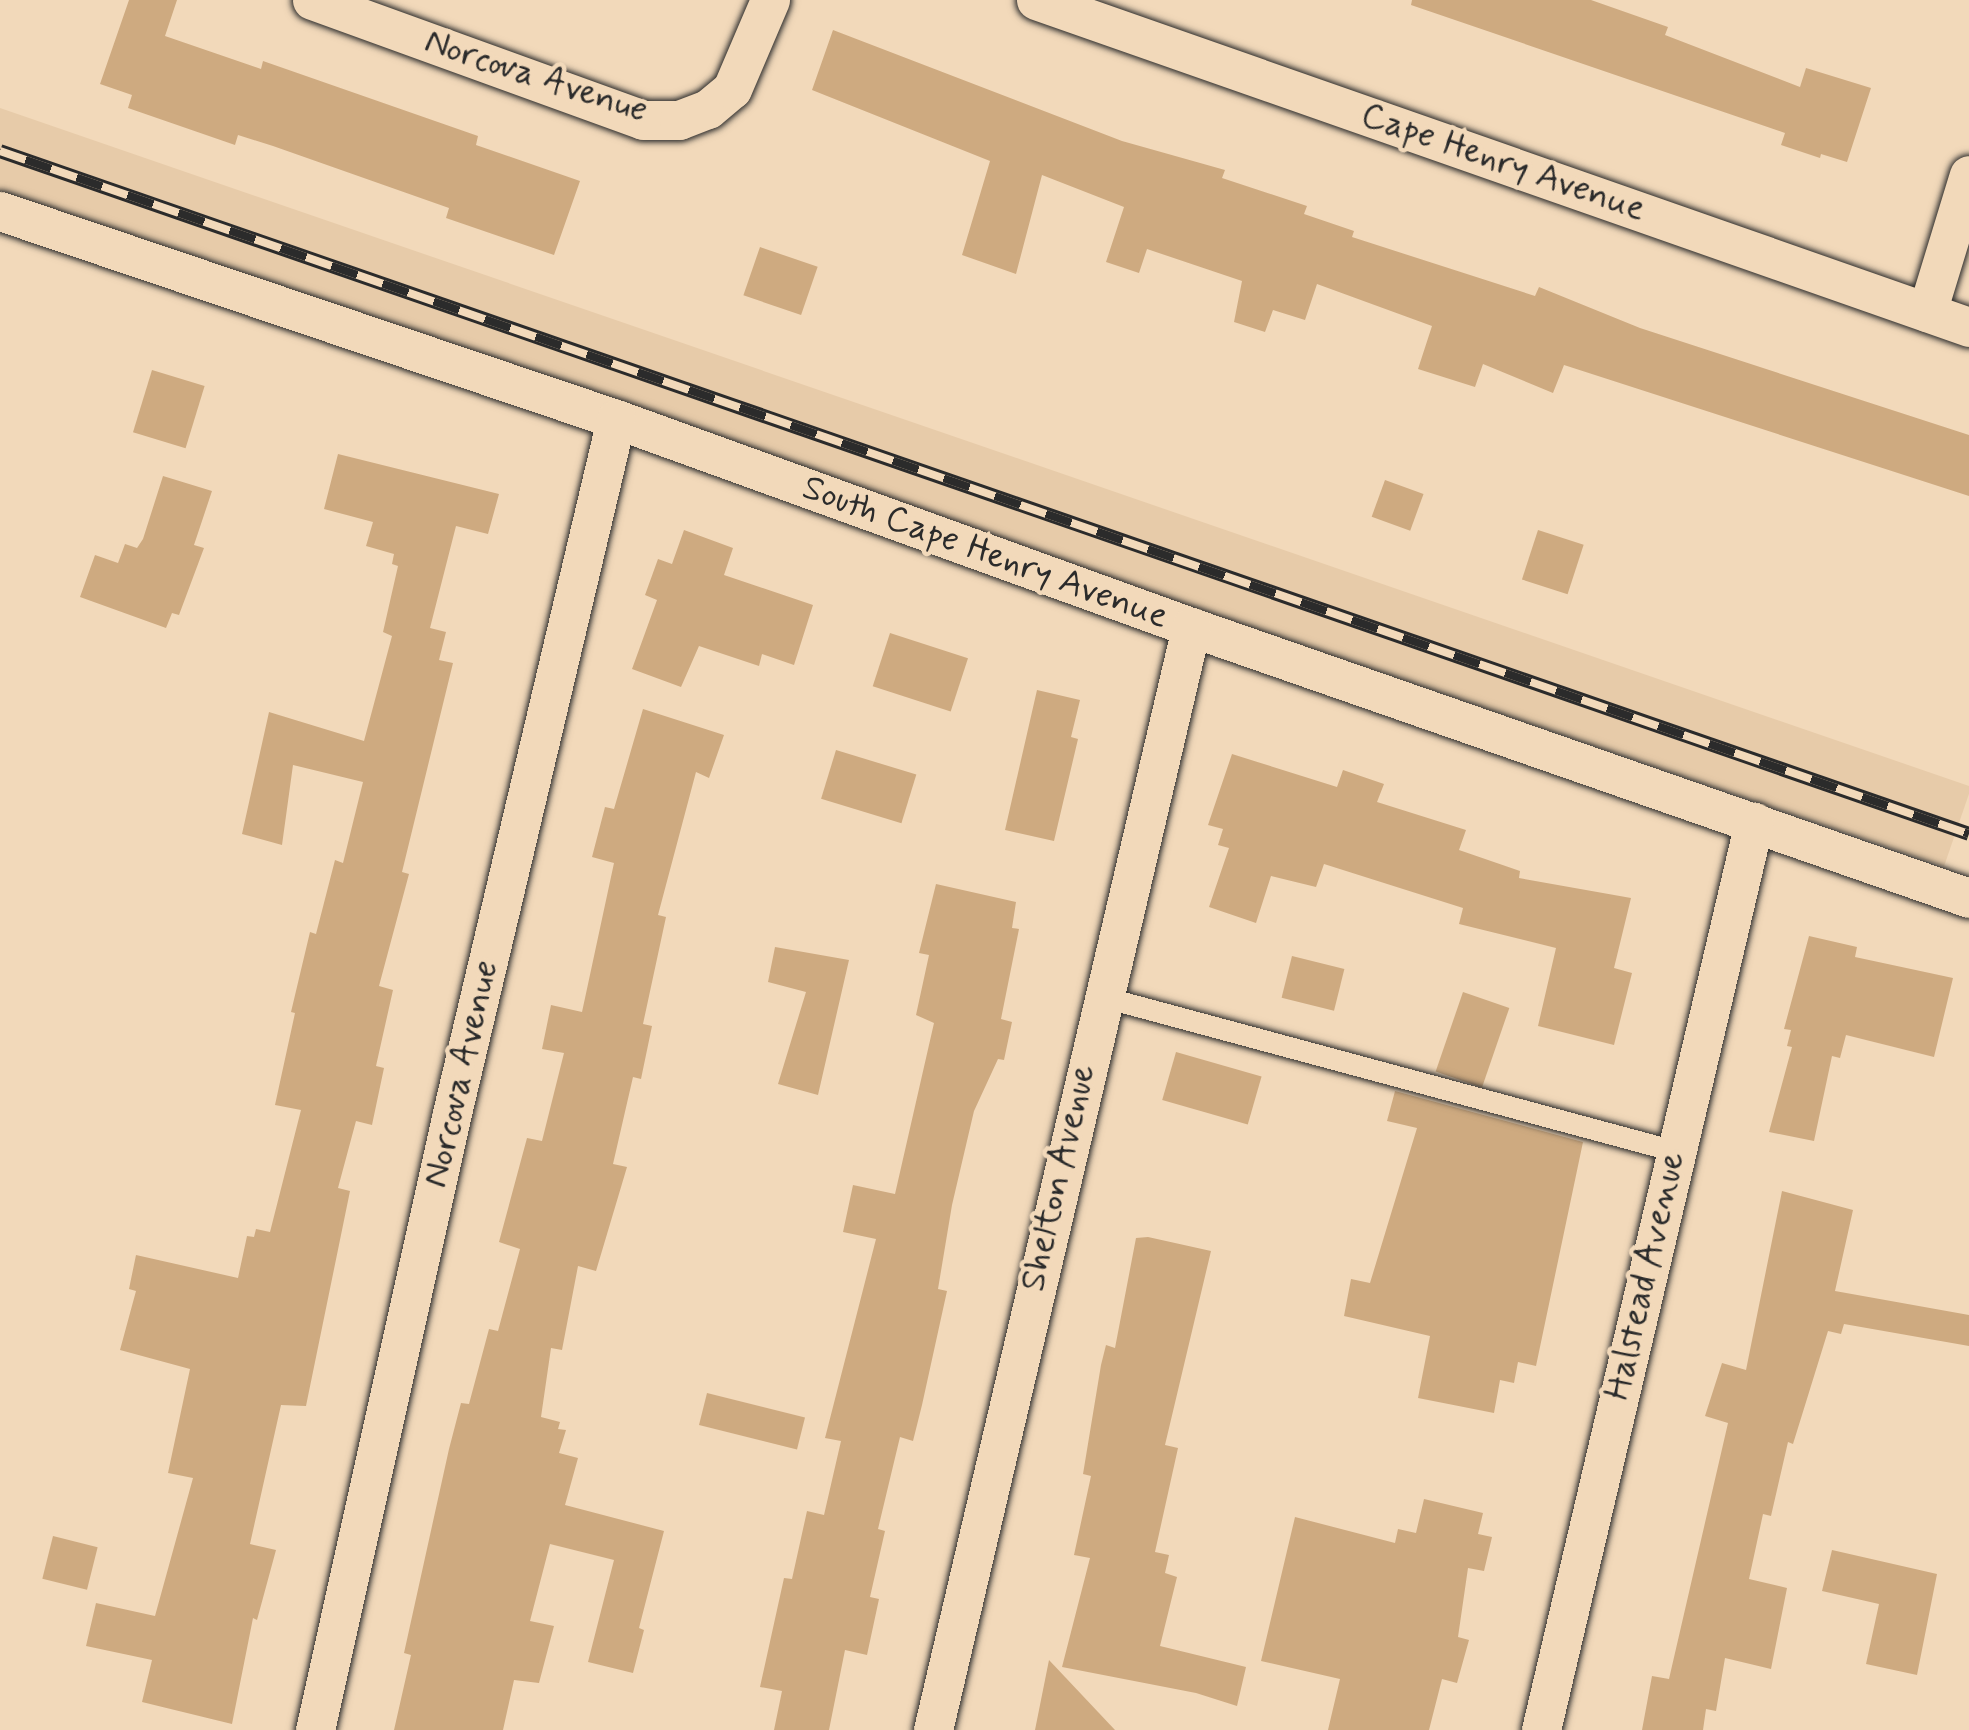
<!DOCTYPE html>
<html>
<head>
<meta charset="utf-8">
<style>
	body { margin:0 }
	#map { position:relative; width:1969px; height:1730px; overflow:hidden; background:#f2d9ba; font-family:Mynerve,sans-serif }
	div>[style] { position:absolute }
	[style*='--x'] { left:calc(var(--x)*1px); top:calc(var(--y)*1px); width:calc(var(--w)*1px); rotate:calc(var(--a)*1deg) }
	.built>* { inset:0; background:#e7cba9; transform-origin:0 0 }
	.building>* { inset:0; background:#ceaa80; transform-origin:0 0 }
	.roads { filter:drop-shadow(0 0 3px #2b2b2b) drop-shadow(0 0 3px #2b2b2b) }
	.lane>* { height:21px; margin:-10.5px; padding:0 10.5px; transform-origin:10.5px; border-radius:10.5px; background:#f2d9ba }
	.street>* { height:39px; margin:-19.5px; padding:0 19.5px; transform-origin:19.5px; border-radius:19.5px; background:#f2d9ba }
	.rail>* { height:14px; margin-top:-7px; transform-origin:0; background:repeating-linear-gradient(90deg,#f2d9ba 0 27px,#2b2b2b 0 54px); box-sizing:border-box; border-block:3px solid #2b2b2b }
	span { translate:-50% -50%; white-space:nowrap; text-align:center; line-height:1.15; -webkit-text-stroke:9px #f2d9ba; paint-order:stroke }
	.street-label { font-size:36px; color:#2b2b2b }
</style>
</head>
<body>
<div id="map">
	<div class="built">
		<i style="left:0;top:108px;width:2085px;height:84px;rotate:19deg"></i>
	</div>
	<div class="building">
		<i style="clip-path:polygon(129px 0,177px 0,165px 36px,261px 69px,263px 61px,478px 136px,476px 145px,580px 181px,554px 255px,446px 218px,449px 208px,273px 146px,238px 135px,235px 145px,128px 108px,132px 95px,100px 84px)"></i>
		<i style="clip-path:polygon(1412px 0,1591px 0,1668px 27px,1665px 35px,1800px 87px,1806px 68px,1871px 88px,1847px 162px,1821px 154px,1820px 158px,1781px 145px,1785px 133px,1411px 5px)"></i>
		<i style="clip-path:polygon(833px 30px,1122px 141px,1225px 170px,1222px 178px,1307px 206px,1304px 214px,1354px 231px,1352px 237px,1535px 296px,1539px 287px,1640px 328px,1969px 435px,1969px 496px,1564px 365px,1553px 393px,1483px 364px,1475px 387px,1418px 369px,1432px 326px,1317px 284px,1305px 320px,1273px 310px,1265px 332px,1234px 322px,1242px 281px,1147px 249px,1139px 273px,1106px 262px,1124px 207px,1042px 175px,1016px 274px,962px 255px,990px 161px,812px 90px)"></i>
		<i style="left:760px;top:247px;width:61px;height:51px;rotate:19deg"></i>
		<i style="left:152px;top:370px;width:55px;height:65px;rotate:17deg"></i>
		<i style="clip-path:polygon(338px 454px,499px 494px,488px 534px,456px 526px,430px 628px,446px 632px,439px 660px,453px 663px,402px 872px,409px 874px,379px 986px,393px 990px,376px 1066px,384px 1068px,372px 1125px,356px 1121px,338px 1188px,350px 1191px,306px 1406px,281px 1405px,250px 1544px,276px 1550px,257px 1620px,253px 1618px,232px 1724px,142px 1702px,152px 1660px,86px 1646px,96px 1603px,155px 1616px,193px 1478px,168px 1473px,190px 1369px,120px 1350px,136px 1291px,129px 1289px,136px 1255px,238px 1278px,247px 1236px,254px 1237px,256px 1229px,270px 1232px,301px 1110px,275px 1105px,295px 1013px,291px 1012px,310px 932px,316px 934px,335px 860px,343px 863px,363px 782px,293px 765px,282px 845px,242px 834px,269px 712px,364px 741px,392px 636px,383px 632px,398px 566px,392px 564px,394px 554px,366px 546px,373px 522px,324px 509px)"></i>
		<i style="clip-path:polygon(163px 476px,212px 491px,194px 545px,204px 548px,179px 615px,172px 613px,166px 628px,80px 597px,95px 555px,118px 563px,125px 544px,137px 548px,143px 539px)"></i>
		<i style="left:1385px;top:480px;width:41px;height:39px;rotate:20deg"></i>
		<i style="clip-path:polygon(684px 530px,733px 548px,724px 575px,813px 605px,794px 665px,762px 654px,759px 666px,699px 646px,681px 687px,632px 669px,657px 600px,645px 595px,658px 559px,672px 564px)"></i>
		<i style="left:1538px;top:530px;width:48px;height:52px;rotate:18deg"></i>
		<i style="left:890px;top:633px;width:82px;height:56px;rotate:18deg"></i>
		<i style="clip-path:polygon(1037px 690px,1080px 700px,1071px 737px,1078px 739px,1054px 841px,1005px 830px)"></i>
		<i style="clip-path:polygon(643px 709px,724px 735px,709px 778px,696px 772px,658px 915px,666px 917px,643px 1024px,652px 1026px,641px 1079px,633px 1077px,613px 1164px,627px 1167px,596px 1271px,578px 1266px,562px 1350px,551px 1348px,541px 1417px,560px 1422px,558px 1429px,566px 1430px,559px 1453px,578px 1458px,565px 1505px,664px 1531px,639px 1628px,644px 1630px,633px 1673px,588px 1662px,614px 1560px,550px 1544px,530px 1621px,554px 1626px,539px 1683px,514px 1680px,503px 1730px,394px 1730px,411px 1655px,404px 1653px,449px 1449px,461px 1403px,469px 1404px,489px 1329px,498px 1331px,520px 1249px,499px 1242px,527px 1138px,542px 1141px,564px 1053px,542px 1049px,551px 1005px,582px 1012px,614px 863px,592px 857px,605px 807px,614px 809px)"></i>
		<i style="left:836px;top:750px;width:84px;height:51px;rotate:17deg"></i>
		<i style="clip-path:polygon(1232px 754px,1337px 787px,1343px 770px,1384px 784px,1377px 802px,1466px 830px,1459px 850px,1520px 871px,1519px 878px,1631px 898px,1614px 968px,1632px 973px,1614px 1045px,1538px 1026px,1556px 948px,1459px 924px,1463px 908px,1324px 864px,1316px 887px,1271px 876px,1256px 923px,1209px 907px,1229px 848px,1218px 845px,1223px 829px,1208px 825px)"></i>
		<i style="clip-path:polygon(936px 884px,1016px 902px,1012px 928px,1019px 929px,1001px 1019px,1012px 1022px,1004px 1060px,998px 1059px,974px 1111px,952px 1205px,938px 1289px,947px 1291px,922px 1405px,913px 1441px,900px 1437px,878px 1529px,885px 1531px,870px 1597px,879px 1599px,867px 1655px,845px 1650px,829px 1730px,774px 1730px,782px 1691px,760px 1687px,784px 1578px,792px 1579px,807px 1511px,824px 1515px,841px 1441px,825px 1438px,876px 1239px,843px 1232px,853px 1185px,895px 1194px,934px 1023px,916px 1015px,929px 955px,919px 953px)"></i>
		<i style="clip-path:polygon(1809px 936px,1857px 947px,1855px 957px,1953px 978px,1934px 1057px,1846px 1035px,1840px 1058px,1832px 1056px,1814px 1141px,1769px 1132px,1792px 1047px,1787px 1046px,1791px 1030px,1784px 1029px)"></i>
		<i style="clip-path:polygon(775px 947px,849px 960px,818px 1095px,778px 1084px,806px 992px,768px 982px)"></i>
		<i style="left:1292px;top:956px;width:54px;height:43px;rotate:14deg"></i>
		<i style="left:1463px;top:992px;width:49px;height:84px;rotate:19deg"></i>
		<i style="left:1176px;top:1052px;width:89px;height:50px;rotate:16deg"></i>
		<i style="clip-path:polygon(1395px 1091px,1583px 1142px,1536px 1366px,1518px 1362px,1514px 1383px,1500px 1380px,1494px 1413px,1418px 1398px,1430px 1336px,1344px 1316px,1351px 1279px,1370px 1283px,1417px 1128px,1387px 1121px)"></i>
		<i style="clip-path:polygon(1782px 1191px,1853px 1210px,1835px 1291px,1969px 1315px,1969px 1346px,1844px 1324px,1841px 1334px,1828px 1331px,1793px 1444px,1788px 1442px,1771px 1516px,1763px 1514px,1749px 1579px,1787px 1588px,1771px 1669px,1725px 1658px,1716px 1711px,1706px 1709px,1703px 1730px,1642px 1730px,1652px 1676px,1669px 1679px,1728px 1423px,1705px 1416px,1722px 1363px,1746px 1370px)"></i>
		<i style="clip-path:polygon(1148px 1237px,1211px 1251px,1165px 1445px,1178px 1448px,1155px 1552px,1169px 1555px,1165px 1573px,1177px 1577px,1160px 1646px,1246px 1667px,1237px 1706px,1196px 1693px,1062px 1667px,1090px 1558px,1074px 1555px,1091px 1476px,1083px 1474px,1101px 1365px,1106px 1345px,1115px 1348px,1136px 1238px)"></i>
		<i style="left:707px;top:1393px;width:101px;height:33px;rotate:14deg"></i>
		<i style="clip-path:polygon(1424px 1499px,1483px 1513px,1478px 1534px,1492px 1537px,1484px 1571px,1468px 1568px,1458px 1637px,1469px 1640px,1457px 1683px,1442px 1679px,1429px 1730px,1328px 1730px,1340px 1679px,1261px 1661px,1295px 1517px,1395px 1543px,1398px 1529px,1416px 1533px)"></i>
		<i style="left:53px;top:1536px;width:46px;height:44px;rotate:14deg"></i>
		<i style="clip-path:polygon(1832px 1550px,1937px 1574px,1917px 1675px,1866px 1664px,1879px 1604px,1822px 1591px)"></i>
		<i style="clip-path:polygon(1049px 1660px,1115px 1730px,1035px 1730px)"></i>
	</div>
	<div class="roads">
		<div class="lane">
			<i style="--x:1100;--y:996;--w:596;--a:15.09"></i>
		</div>
		<div class="street">
			<i style="--x:312;--y:0;--w:352;--a:19.9"></i>
			<i style="--x:643;--y:120;--w:36;--a:0"></i>
			<i style="--x:679;--y:120;--w:31;--a:-21"></i>
			<i style="--x:708;--y:109;--w:31;--a:-40"></i>
			<i style="--x:732;--y:89;--w:97;--a:-66.9"></i>
			<i style="--x:1036;--y:0;--w:989;--a:19.31"></i>
			<i style="--x:0;--y:211;--w:650;--a:18.66"></i>
			<i style="--x:616;--y:419;--w:611;--a:19.89"></i>
			<i style="--x:1191;--y:627;--w:824;--a:19.2"></i>
			<i style="--x:1927;--y:312;--w:143;--a:-73"></i>
			<i style="--x:315;--y:1730;--w:632;--a:-77.48"></i>
			<i style="--x:452;--y:1113;--w:713;--a:-76.7"></i>
			<i style="--x:933;--y:1730;--w:1133;--a:-76.83"></i>
			<i style="--x:1541;--y:1730;--w:933;--a:-76.8"></i>
		</div>
	</div>
	<div class="rail">
		<i style="--x:0;--y:151;--w:2084;--a:19.13"></i>
	</div>
	<div class="street-label">
		<span style="left:536px;top:77px;rotate:18deg">Norcova Avenue</span>
		<span style="left:1503px;top:163px;rotate:19deg">Cape Henry Avenue</span>
		<span style="left:985px;top:553px;rotate:20deg">South Cape Henry Avenue</span>
		<span style="left:462px;top:1074px;rotate:-77deg">Norcova Avenue</span>
		<span style="left:1059px;top:1178px;rotate:-77deg">Shelton Avenue</span>
		<span style="left:1646px;top:1276px;rotate:-77deg">Halstead Avenue</span>
	</div>
</div>
</body>
</html>
